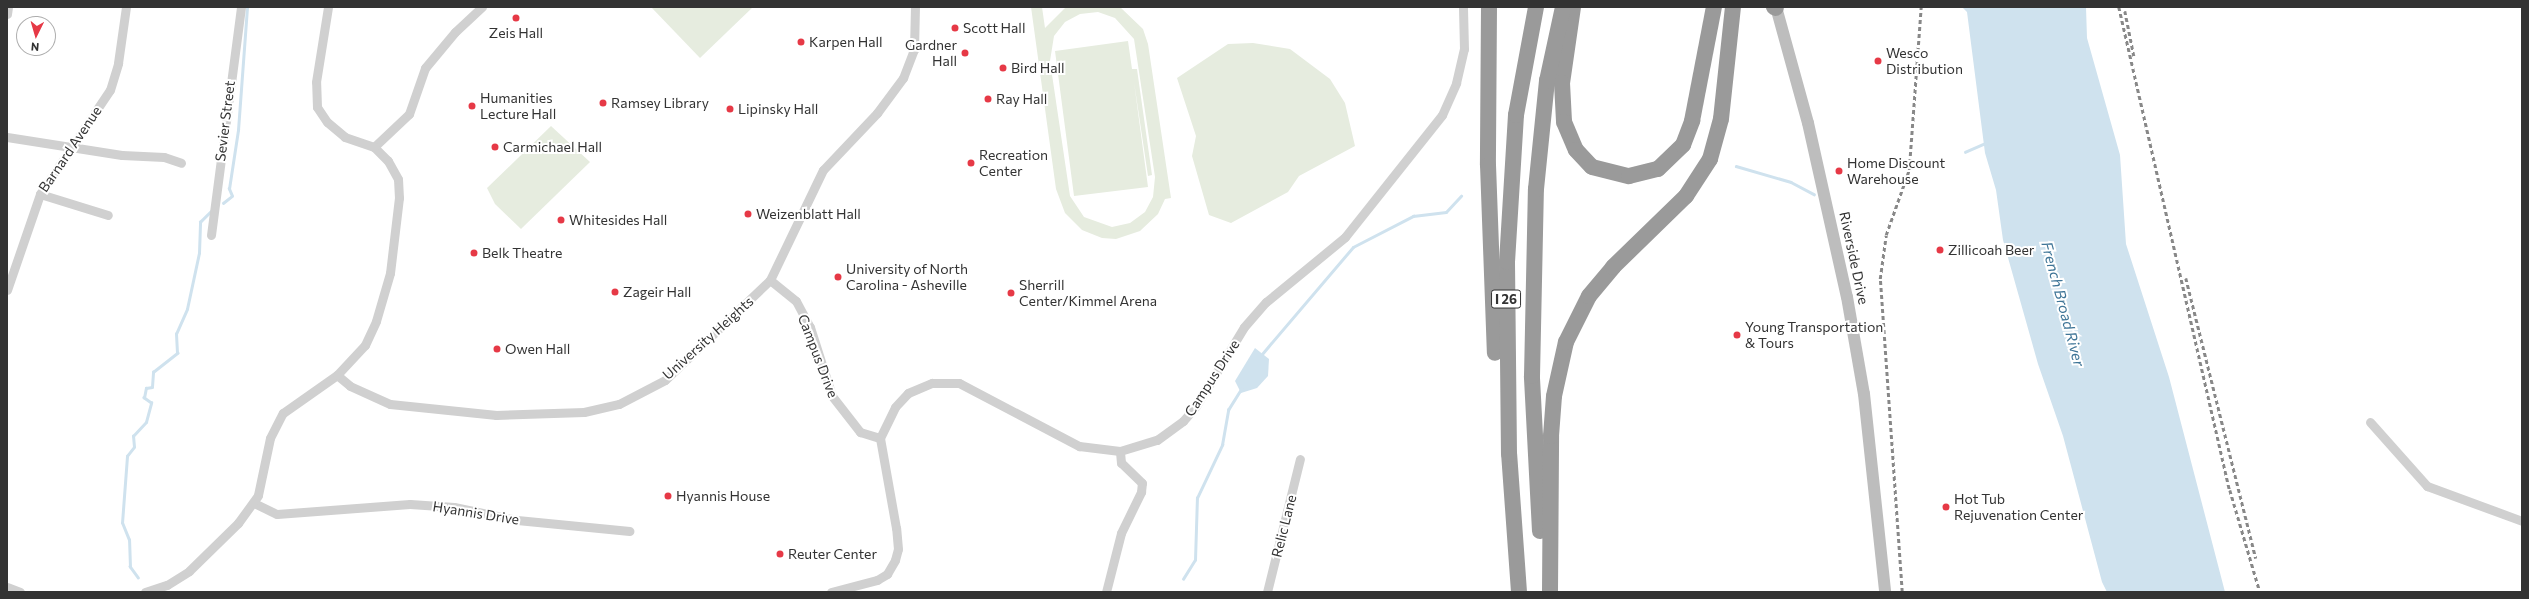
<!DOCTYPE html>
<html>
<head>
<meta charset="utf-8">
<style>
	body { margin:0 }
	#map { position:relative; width:2529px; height:599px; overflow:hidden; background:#fff; font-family:Commissioner,sans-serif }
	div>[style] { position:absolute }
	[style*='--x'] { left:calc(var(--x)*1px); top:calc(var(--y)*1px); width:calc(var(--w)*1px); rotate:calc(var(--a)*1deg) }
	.green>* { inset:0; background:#e6ecdf }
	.water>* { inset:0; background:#cfe2ee }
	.stream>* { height:2.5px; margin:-1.25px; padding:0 1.25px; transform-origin:1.25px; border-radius:1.25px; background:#cfe2ee }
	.minor>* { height:9px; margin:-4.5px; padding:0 4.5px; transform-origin:4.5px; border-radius:4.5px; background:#d0d0d0 }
	.secondary>* { height:12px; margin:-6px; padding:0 6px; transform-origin:6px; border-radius:6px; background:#bdbdbd }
	.motorway>* { height:16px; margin:-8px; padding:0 8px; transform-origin:8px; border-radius:8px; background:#9a9a9a }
	.rail>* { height:2.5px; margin-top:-1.25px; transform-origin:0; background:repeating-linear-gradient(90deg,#888 0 4px,transparent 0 7px) }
	.dots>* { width:11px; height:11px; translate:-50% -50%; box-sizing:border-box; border:2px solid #fff; border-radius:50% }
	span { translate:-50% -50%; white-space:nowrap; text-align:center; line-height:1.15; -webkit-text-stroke:4px #fff; paint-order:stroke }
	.shield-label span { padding:1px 3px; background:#fff; border:1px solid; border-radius:3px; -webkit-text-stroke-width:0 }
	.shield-label { font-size:13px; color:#333; font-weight:700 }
	.poi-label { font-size:14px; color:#333 }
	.left { translate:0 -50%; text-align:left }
	.right { translate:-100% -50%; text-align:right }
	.street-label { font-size:14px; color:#333 }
	.water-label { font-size:15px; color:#3f7597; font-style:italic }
	.frame { position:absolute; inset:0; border:8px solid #333; pointer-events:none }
	.north { position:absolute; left:16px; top:16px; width:40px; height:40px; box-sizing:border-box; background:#fff; border:1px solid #adadad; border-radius:50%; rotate:185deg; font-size:11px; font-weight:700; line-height:16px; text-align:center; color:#333 }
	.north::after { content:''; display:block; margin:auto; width:14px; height:18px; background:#e63946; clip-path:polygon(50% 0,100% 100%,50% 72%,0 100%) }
</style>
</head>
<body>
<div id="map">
	<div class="green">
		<i style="clip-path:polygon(651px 7px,753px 7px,700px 58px)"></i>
		<i style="clip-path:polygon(evenodd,1031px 7px,1042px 7px,1045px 28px,1066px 7px,1120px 7px,1143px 29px,1148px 44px,1171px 198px,1165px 199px,1158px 214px,1140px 231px,1116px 239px,1102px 238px,1082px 230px,1065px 213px,1056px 189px,1031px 7px,1098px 12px,1115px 18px,1134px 39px,1155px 177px,1153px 197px,1145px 212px,1130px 223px,1112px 227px,1084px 217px,1070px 196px,1050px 61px,1054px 36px,1065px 22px,1080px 14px,1098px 12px)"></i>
		<i style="clip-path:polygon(1128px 41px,1132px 69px,1137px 69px,1152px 175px,1148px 176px,1134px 82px,1148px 187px,1074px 196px,1055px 51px)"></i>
		<i style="clip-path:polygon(1253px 43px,1290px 49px,1330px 79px,1345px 103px,1355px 146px,1299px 176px,1288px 192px,1231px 223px,1209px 215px,1192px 156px,1196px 136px,1177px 78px,1228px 44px)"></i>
		<i style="clip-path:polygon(551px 126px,590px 162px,521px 229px,495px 204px,487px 188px)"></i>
	</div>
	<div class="water">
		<i style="clip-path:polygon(1962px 7px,2086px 7px,2087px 38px,2120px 155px,2126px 244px,2169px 377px,2225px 592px,2107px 592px,2102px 582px,2063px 436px,2038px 364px,2003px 240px,1996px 190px,1985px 153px,1967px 12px)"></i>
		<i style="clip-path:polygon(1255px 348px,1269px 359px,1268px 376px,1257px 388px,1241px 393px,1235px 381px)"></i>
	</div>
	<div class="stream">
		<i style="--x:1965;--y:152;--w:24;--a:-24"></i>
		<i style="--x:1736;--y:166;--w:57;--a:16.2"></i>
		<i style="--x:1791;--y:182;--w:26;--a:28"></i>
		<i style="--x:223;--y:203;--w:11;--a:-38"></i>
		<i style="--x:232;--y:196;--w:8;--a:-113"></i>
		<i style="--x:229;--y:189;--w:60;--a:-81.3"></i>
		<i style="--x:238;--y:130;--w:123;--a:-85.8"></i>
		<i style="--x:1262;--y:354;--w:140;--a:-49.6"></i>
		<i style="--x:1353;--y:247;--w:68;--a:-27.3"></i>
		<i style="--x:1413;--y:216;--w:33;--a:-7"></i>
		<i style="--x:1446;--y:212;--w:22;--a:-47"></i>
		<i style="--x:138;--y:578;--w:14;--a:-126"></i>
		<i style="--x:130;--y:567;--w:27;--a:-92"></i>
		<i style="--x:129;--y:540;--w:18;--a:-112"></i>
		<i style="--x:122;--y:523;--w:67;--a:-85.7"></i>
		<i style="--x:127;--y:456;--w:11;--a:-52"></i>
		<i style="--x:134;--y:447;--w:11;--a:-95"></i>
		<i style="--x:133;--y:436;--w:19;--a:-47"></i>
		<i style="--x:146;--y:422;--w:20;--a:-75"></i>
		<i style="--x:151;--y:403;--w:9;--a:-144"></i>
		<i style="--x:144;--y:398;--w:10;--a:-79"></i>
		<i style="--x:146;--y:388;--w:6;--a:-9"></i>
		<i style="--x:152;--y:387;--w:15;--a:-86"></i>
		<i style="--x:153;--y:372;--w:31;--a:-38"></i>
		<i style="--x:177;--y:353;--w:19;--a:-93"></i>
		<i style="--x:176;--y:334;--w:27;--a:-66"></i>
		<i style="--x:187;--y:309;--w:57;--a:-77.9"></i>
		<i style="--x:199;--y:253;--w:31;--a:-88"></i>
		<i style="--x:200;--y:222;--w:16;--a:-45"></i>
		<i style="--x:1183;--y:579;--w:22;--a:-58"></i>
		<i style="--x:1195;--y:560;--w:62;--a:-88.2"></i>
		<i style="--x:1197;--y:498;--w:59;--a:-64.7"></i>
		<i style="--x:1222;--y:445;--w:36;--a:-80"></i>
		<i style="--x:1228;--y:410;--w:25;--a:-58"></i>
	</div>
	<div class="minor">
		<i style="--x:7;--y:14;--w:7;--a:-82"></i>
		<i style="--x:7;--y:137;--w:116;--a:8.9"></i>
		<i style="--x:122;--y:155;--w:42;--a:2.7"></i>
		<i style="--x:164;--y:157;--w:18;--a:19"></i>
		<i style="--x:374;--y:147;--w:48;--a:-43.3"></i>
		<i style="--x:409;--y:114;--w:49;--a:-70.8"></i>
		<i style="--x:425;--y:68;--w:47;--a:-50.2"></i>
		<i style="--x:455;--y:32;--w:37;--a:-43"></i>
		<i style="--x:40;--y:194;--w:71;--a:17.2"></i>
		<i style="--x:211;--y:235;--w:230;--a:-82.5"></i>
		<i style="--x:770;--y:280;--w:33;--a:39"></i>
		<i style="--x:796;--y:301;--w:30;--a:62"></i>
		<i style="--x:810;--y:327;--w:72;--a:72.3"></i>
		<i style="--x:832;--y:396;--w:46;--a:52.1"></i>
		<i style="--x:860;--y:432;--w:21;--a:17"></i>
		<i style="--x:880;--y:438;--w:34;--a:-64"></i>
		<i style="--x:895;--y:407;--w:19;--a:-47"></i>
		<i style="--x:908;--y:393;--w:26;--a:-23"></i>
		<i style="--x:932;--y:383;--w:27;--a:0"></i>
		<i style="--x:959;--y:383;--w:136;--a:27.7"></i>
		<i style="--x:1079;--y:446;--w:41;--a:7"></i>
		<i style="--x:1120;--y:451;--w:39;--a:-17"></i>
		<i style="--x:1157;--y:440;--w:32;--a:-36"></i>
		<i style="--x:1183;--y:421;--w:20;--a:-49"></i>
		<i style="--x:1196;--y:406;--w:92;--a:-58.7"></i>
		<i style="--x:1244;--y:327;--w:33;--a:-49"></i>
		<i style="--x:1266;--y:302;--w:102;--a:-39.4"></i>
		<i style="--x:1345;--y:237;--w:156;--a:-51.5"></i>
		<i style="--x:1442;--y:115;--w:35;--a:-66"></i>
		<i style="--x:1456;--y:83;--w:35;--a:-77"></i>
		<i style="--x:1464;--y:49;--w:42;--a:-91.4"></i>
		<i style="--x:7;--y:290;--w:102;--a:-71"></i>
		<i style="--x:40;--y:194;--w:125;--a:-56.1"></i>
		<i style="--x:110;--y:90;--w:28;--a:-73"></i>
		<i style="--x:118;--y:63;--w:57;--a:-81.9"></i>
		<i style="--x:337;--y:375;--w:17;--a:40"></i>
		<i style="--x:350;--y:386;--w:44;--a:24.2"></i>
		<i style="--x:390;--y:404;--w:107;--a:5.9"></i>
		<i style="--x:496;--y:415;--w:88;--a:-2"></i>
		<i style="--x:584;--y:412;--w:36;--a:-13"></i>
		<i style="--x:619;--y:404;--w:52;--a:-27.6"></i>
		<i style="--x:665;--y:380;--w:145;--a:-43.6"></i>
		<i style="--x:770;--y:280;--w:122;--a:-64.3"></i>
		<i style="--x:823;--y:170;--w:79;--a:-46.5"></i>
		<i style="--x:877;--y:113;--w:44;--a:-53.4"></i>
		<i style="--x:903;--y:78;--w:30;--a:-69"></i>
		<i style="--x:914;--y:50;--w:43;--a:-88.7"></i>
		<i style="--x:2370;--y:422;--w:86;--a:48.3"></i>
		<i style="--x:2427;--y:486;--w:101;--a:20.2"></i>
		<i style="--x:254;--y:503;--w:25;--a:26"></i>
		<i style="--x:277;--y:514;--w:133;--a:-4.3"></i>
		<i style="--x:410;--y:504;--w:44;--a:3.9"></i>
		<i style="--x:454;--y:507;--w:64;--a:11.7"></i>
		<i style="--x:517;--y:520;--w:113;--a:5.6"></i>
		<i style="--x:7;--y:587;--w:14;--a:21"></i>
		<i style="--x:145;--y:592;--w:23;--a:-18"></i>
		<i style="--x:167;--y:585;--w:26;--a:-32"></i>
		<i style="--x:189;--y:571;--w:69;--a:-44.4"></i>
		<i style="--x:238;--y:523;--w:34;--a:-54"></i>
		<i style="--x:258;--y:495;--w:58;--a:-78.1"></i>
		<i style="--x:270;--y:438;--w:28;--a:-63"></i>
		<i style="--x:283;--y:413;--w:66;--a:-35.1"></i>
		<i style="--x:337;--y:375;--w:41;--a:-47"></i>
		<i style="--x:365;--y:345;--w:26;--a:-65"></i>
		<i style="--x:376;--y:321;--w:50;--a:-73.7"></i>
		<i style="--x:390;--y:273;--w:76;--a:-83.2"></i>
		<i style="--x:399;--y:198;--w:19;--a:-93"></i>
		<i style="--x:398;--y:179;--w:21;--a:-119"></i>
		<i style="--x:388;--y:161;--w:20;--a:-135"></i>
		<i style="--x:374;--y:147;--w:31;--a:-161"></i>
		<i style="--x:345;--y:137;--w:23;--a:-140"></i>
		<i style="--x:327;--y:122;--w:18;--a:-124"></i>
		<i style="--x:317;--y:107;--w:25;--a:-92"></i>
		<i style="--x:316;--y:82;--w:76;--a:-80.9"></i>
		<i style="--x:831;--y:592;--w:48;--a:-14.6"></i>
		<i style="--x:877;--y:580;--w:12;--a:-31"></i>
		<i style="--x:887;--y:574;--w:16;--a:-60"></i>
		<i style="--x:895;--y:560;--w:11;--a:-75"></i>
		<i style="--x:898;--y:549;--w:21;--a:-95"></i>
		<i style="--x:896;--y:528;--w:91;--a:-100.1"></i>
		<i style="--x:1106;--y:592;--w:61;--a:-75.7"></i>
		<i style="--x:1121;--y:533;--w:46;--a:-64"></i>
		<i style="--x:1141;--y:492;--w:9;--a:-84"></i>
		<i style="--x:1142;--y:483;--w:29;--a:-136"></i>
		<i style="--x:1121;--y:463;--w:12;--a:-95"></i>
		<i style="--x:1267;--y:592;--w:137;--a:-76.1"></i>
	</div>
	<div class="secondary">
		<i style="--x:1776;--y:7;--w:120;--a:74.6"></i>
		<i style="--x:1808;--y:123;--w:178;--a:77.4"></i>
		<i style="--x:1847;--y:297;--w:98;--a:80.1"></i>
		<i style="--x:1864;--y:394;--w:199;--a:83.9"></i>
	</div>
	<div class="motorway">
		<i style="--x:1489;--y:7;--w:158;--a:90.4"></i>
		<i style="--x:1488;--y:165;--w:188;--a:87.9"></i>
		<i style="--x:1573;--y:7;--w:77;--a:98.2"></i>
		<i style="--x:1562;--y:83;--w:39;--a:87"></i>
		<i style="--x:1564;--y:122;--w:30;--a:67"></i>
		<i style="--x:1576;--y:150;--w:23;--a:47"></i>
		<i style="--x:1592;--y:167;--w:38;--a:14"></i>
		<i style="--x:1629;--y:176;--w:30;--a:-14"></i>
		<i style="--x:1658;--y:169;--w:35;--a:-44"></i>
		<i style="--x:1683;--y:145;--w:26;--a:-69"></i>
		<i style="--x:1692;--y:121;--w:116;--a:-79.1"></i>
		<i style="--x:1774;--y:7;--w:2;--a:27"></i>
		<i style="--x:1540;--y:531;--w:155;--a:-93"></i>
		<i style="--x:1532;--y:376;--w:187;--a:-88.8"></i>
		<i style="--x:1536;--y:189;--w:109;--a:-84.2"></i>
		<i style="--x:1547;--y:81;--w:76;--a:-77.8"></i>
		<i style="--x:1519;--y:592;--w:138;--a:-94.1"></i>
		<i style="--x:1509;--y:454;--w:192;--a:-90.6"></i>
		<i style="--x:1507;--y:262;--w:147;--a:-86.5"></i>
		<i style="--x:1516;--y:115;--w:110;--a:-79.5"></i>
		<i style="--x:1550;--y:592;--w:156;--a:-89.6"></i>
		<i style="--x:1551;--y:436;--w:40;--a:-85.7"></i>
		<i style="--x:1554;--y:396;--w:55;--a:-77.5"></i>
		<i style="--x:1566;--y:342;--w:51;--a:-63.4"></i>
		<i style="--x:1589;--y:296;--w:38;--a:-50"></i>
		<i style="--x:1613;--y:267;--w:102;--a:-44.2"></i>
		<i style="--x:1686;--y:196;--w:44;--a:-57"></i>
		<i style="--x:1710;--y:159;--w:41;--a:-74.6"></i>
		<i style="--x:1721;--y:119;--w:113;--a:-83.9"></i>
	</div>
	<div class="rail">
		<i style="--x:2119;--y:7;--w:496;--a:77.1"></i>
		<i style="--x:2230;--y:490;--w:106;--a:73.6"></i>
		<i style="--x:2125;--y:11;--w:46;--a:78.7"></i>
		<i style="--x:2186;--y:278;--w:289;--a:76"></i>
		<i style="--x:1902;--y:592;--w:314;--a:-94"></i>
		<i style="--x:1880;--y:279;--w:44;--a:-82.2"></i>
		<i style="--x:1886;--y:235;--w:69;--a:-70.5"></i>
		<i style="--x:1909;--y:170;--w:163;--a:-85.8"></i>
	</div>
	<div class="dots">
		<i style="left:516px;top:18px;background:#e63946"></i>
		<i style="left:955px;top:28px;background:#e63946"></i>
		<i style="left:801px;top:42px;background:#e63946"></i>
		<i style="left:965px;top:53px;background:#e63946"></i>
		<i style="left:1878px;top:61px;background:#e63946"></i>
		<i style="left:1003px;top:68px;background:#e63946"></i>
		<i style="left:988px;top:99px;background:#e63946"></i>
		<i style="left:603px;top:103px;background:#e63946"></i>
		<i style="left:472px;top:106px;background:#e63946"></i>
		<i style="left:730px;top:109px;background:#e63946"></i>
		<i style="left:495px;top:147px;background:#e63946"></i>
		<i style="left:971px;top:163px;background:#e63946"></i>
		<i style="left:1839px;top:171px;background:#e63946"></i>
		<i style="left:748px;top:214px;background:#e63946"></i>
		<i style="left:561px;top:220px;background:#e63946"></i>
		<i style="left:1940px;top:250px;background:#e63946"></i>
		<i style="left:474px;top:253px;background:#e63946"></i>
		<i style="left:838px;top:277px;background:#e63946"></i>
		<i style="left:615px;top:292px;background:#e63946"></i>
		<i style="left:1011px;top:293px;background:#e63946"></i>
		<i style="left:1737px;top:335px;background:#e63946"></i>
		<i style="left:497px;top:349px;background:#e63946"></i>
		<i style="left:668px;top:496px;background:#e63946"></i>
		<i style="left:1946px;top:507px;background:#e63946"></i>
		<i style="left:780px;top:554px;background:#e63946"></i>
	</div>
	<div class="shield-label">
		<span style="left:1506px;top:299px">I 26</span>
	</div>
	<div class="poi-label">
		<span class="left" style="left:963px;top:28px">Scott Hall</span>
		<span style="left:516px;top:33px">Zeis Hall</span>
		<span class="left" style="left:809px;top:42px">Karpen Hall</span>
		<span class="right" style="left:957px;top:53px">Gardner<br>Hall</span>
		<span class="left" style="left:1886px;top:61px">Wesco<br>Distribution</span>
		<span class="left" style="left:1011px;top:68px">Bird Hall</span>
		<span class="left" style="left:480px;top:106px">Humanities<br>Lecture Hall</span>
		<span class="left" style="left:996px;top:99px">Ray Hall</span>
		<span class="left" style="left:611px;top:103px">Ramsey Library</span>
		<span class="left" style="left:738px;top:109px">Lipinsky Hall</span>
		<span class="left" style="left:503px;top:147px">Carmichael Hall</span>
		<span class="left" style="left:979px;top:163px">Recreation<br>Center</span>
		<span class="left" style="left:1847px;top:171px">Home Discount<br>Warehouse</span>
		<span class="left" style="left:756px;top:214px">Weizenblatt Hall</span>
		<span class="left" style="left:569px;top:220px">Whitesides Hall</span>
		<span class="left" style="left:1948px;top:250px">Zillicoah Beer</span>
		<span class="left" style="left:482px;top:253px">Belk Theatre</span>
		<span class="left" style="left:846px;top:277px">University of North<br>Carolina - Asheville</span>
		<span class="left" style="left:1019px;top:293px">Sherrill<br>Center/Kimmel Arena</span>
		<span class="left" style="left:623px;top:292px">Zageir Hall</span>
		<span class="left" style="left:1745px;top:335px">Young Transportation<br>&amp; Tours</span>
		<span class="left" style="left:505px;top:349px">Owen Hall</span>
		<span class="left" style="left:676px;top:496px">Hyannis House</span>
		<span class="left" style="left:1954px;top:507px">Hot Tub<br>Rejuvenation Center</span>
		<span class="left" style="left:788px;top:554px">Reuter Center</span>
	</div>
	<div class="street-label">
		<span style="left:225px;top:121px;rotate:-83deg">Sevier Street</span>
		<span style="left:70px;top:149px;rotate:-56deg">Barnard Avenue</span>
		<span style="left:1854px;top:258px;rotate:78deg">Riverside Drive</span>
		<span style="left:708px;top:338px;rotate:-42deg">University Heights</span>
		<span style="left:818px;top:356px;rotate:69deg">Campus Drive</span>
		<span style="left:1212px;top:378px;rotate:-57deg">Campus Drive</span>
		<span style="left:476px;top:513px;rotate:9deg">Hyannis Drive</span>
		<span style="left:1284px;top:526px;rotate:-76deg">Relic Lane</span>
	</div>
	<div class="water-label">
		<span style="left:2063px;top:304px;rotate:75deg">French Broad River</span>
	</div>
	<div class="frame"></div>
	<div class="north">N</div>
</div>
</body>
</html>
